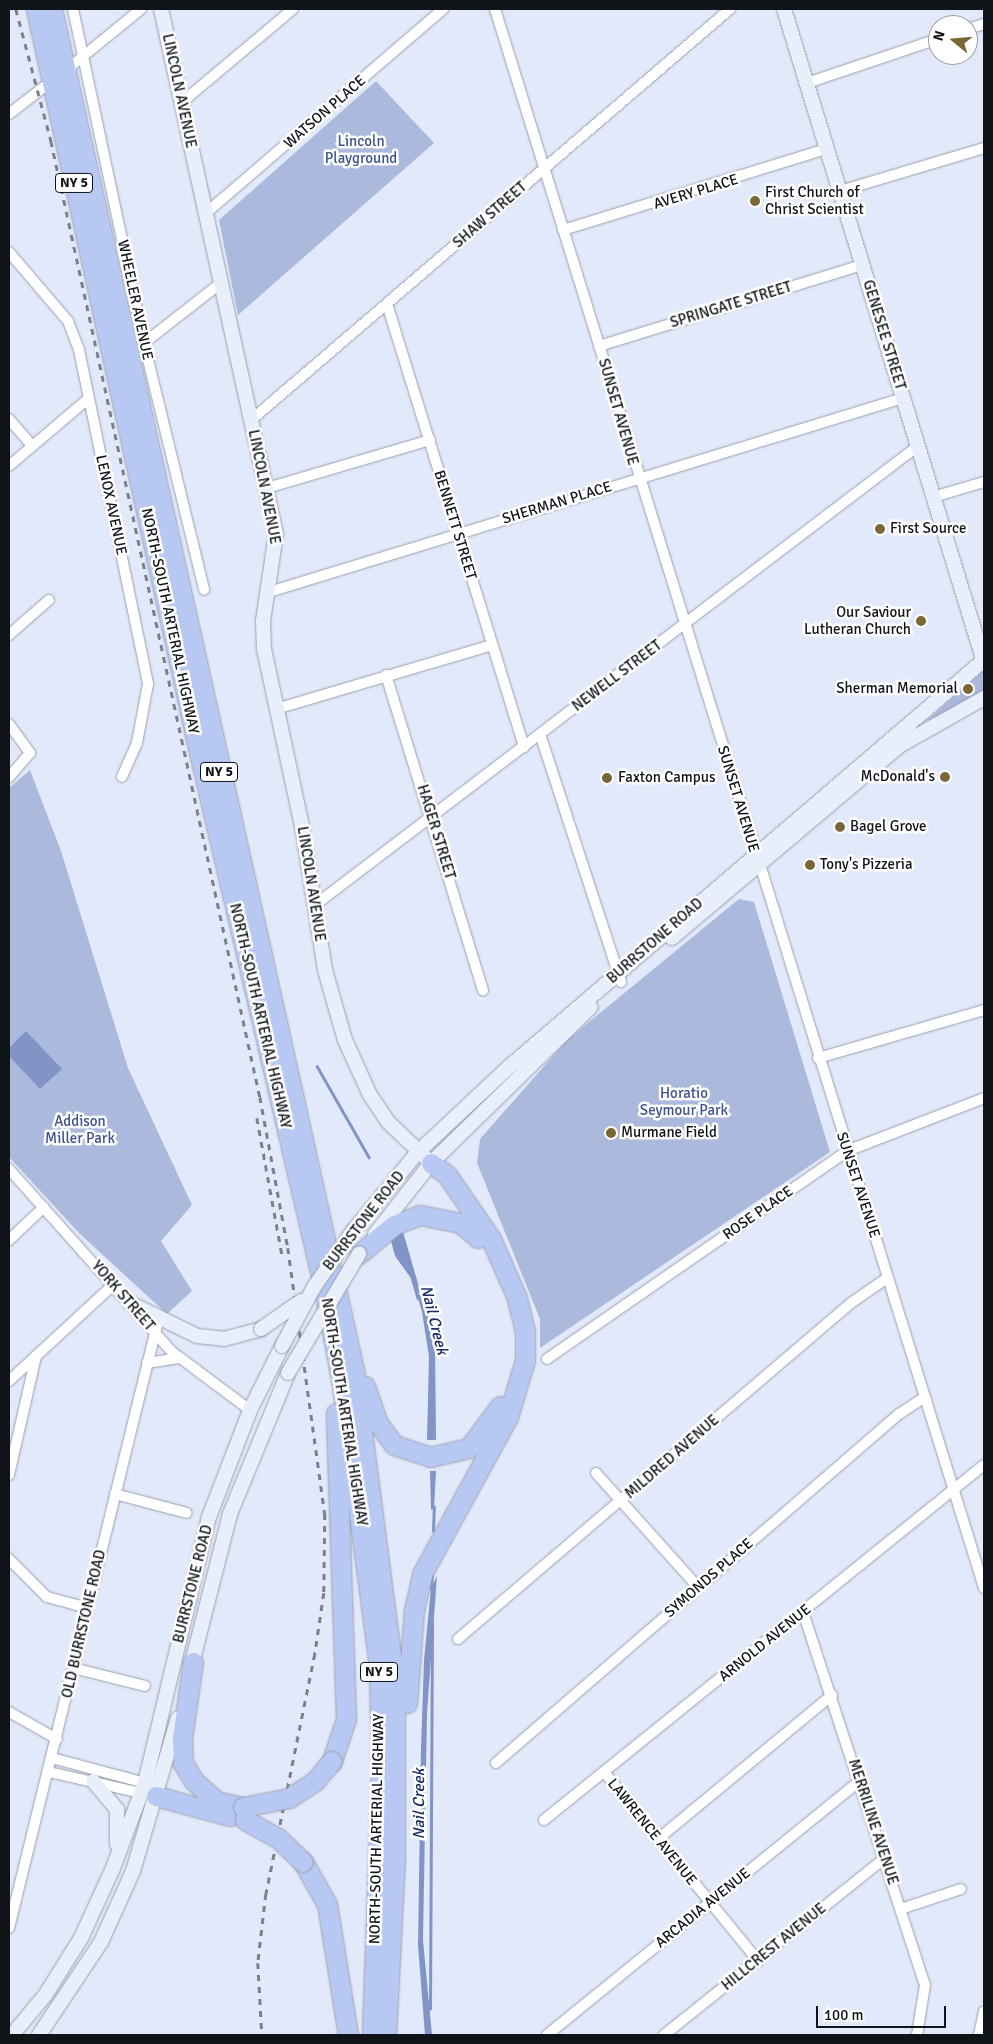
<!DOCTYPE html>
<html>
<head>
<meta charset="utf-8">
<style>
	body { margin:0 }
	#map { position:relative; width:993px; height:2044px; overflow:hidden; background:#e2e9fa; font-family:Signika,sans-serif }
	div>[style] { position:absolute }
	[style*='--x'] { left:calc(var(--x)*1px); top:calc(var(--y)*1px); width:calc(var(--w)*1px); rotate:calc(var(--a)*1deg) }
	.green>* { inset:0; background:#abb9dc }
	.water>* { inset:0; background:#8194c6 }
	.stream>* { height:2.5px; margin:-1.25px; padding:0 1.25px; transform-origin:1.25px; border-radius:1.25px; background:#8194c6 }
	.roads { filter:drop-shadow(0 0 1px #999faf) drop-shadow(0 0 1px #999faf) }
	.street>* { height:10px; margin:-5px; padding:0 5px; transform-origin:5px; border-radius:5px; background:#fff }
	.secondary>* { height:14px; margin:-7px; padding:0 7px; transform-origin:7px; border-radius:7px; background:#e9eefb }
	.highway>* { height:19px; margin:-9.5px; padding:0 9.5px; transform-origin:9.5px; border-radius:9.5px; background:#b7c8f3 }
	.rail>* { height:2.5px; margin-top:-1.25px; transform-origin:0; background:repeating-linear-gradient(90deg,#7b808b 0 6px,transparent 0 12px) }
	.bridges { filter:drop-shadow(0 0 1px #999faf) drop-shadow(0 0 1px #999faf) }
	.secondary-bridge>* { height:14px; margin:-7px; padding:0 7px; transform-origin:7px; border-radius:7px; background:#e9eefb }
	.highway-bridge>* { height:19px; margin:-9.5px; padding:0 9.5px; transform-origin:9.5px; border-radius:9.5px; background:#b7c8f3 }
	.dots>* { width:14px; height:14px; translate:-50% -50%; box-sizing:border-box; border:2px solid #fff; border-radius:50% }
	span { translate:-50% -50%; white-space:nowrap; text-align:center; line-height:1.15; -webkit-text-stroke:5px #fff; paint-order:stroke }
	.shield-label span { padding:1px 4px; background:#fff; border:1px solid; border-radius:4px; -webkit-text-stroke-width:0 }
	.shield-label { font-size:14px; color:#101318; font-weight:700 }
	.street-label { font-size:15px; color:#101318 }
	.park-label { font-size:15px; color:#3c5291 }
	.poi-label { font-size:15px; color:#101318 }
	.left { translate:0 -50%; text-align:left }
	.right { translate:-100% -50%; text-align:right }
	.water-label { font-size:16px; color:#1b2b67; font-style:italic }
	.frame { position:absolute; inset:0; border:10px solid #101318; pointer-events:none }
	.north { position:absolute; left:928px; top:15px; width:50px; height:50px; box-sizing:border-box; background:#fff; border:1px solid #9fa1a3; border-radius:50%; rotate:287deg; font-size:14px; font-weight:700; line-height:20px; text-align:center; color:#101318 }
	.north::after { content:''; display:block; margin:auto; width:18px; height:22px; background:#7a6735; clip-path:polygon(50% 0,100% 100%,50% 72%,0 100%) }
	.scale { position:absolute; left:816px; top:2006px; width:130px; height:22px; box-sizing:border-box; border:2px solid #101318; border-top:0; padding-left:6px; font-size:15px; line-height:18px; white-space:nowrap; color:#101318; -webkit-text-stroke:4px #fff; paint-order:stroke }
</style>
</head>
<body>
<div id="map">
	<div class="green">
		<i style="clip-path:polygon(376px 81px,434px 143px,238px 315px,219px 220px)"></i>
		<i style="clip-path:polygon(984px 670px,984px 690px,959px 708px,926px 721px)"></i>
		<i style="clip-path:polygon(30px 770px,61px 851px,128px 1068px,192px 1205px,161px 1241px,192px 1291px,167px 1314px,79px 1233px,9px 1157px,9px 788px)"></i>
		<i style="clip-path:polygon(739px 899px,754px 902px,830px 1152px,540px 1348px,540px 1319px,477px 1163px,480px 1139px,567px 1040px)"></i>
	</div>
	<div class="water">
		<i style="clip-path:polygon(26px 1031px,62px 1069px,40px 1089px,9px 1056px,9px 1048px)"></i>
		<i style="clip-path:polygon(401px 1225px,435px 1342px,436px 1440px,427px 1440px,429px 1356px,422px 1312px,413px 1281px,395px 1256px,391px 1241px,391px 1232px)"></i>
		<i style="clip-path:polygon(430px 1471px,436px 1471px,434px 1509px,431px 1510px)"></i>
		<i style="clip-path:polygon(437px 1576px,427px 1713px,423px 1940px,432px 2035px,425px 2035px,418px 1945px,421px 1748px,424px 1660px,431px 1588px)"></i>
	</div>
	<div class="stream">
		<i style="--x:317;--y:1066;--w:105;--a:60.3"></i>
		<i style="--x:412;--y:1277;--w:22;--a:74"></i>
		<i style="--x:433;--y:1531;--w:24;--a:-88"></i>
		<i style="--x:431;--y:1589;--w:15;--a:-86"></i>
		<i style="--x:430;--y:2009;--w:385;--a:-89.7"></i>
	</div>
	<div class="roads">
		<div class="street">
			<i style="--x:73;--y:9;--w:341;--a:78"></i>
			<i style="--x:144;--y:343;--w:254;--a:76.3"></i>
			<i style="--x:495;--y:9;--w:1653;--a:72.79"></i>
			<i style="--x:968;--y:29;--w:17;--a:-17"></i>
			<i style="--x:65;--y:71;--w:98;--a:-39.2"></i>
			<i style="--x:807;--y:83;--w:138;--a:-18.6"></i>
			<i style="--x:181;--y:103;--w:146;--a:-40"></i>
			<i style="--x:9;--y:114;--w:56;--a:-37.7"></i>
			<i style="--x:840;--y:191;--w:150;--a:-16.6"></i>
			<i style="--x:206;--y:213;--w:313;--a:-40.7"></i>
			<i style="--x:563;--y:230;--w:276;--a:-17.1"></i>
			<i style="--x:9;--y:252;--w:91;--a:49.5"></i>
			<i style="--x:68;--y:321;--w:31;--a:69"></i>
			<i style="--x:79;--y:350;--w:341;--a:78.3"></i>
			<i style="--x:148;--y:684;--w:60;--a:100.6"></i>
			<i style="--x:137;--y:743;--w:37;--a:114"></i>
			<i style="--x:387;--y:304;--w:464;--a:72.8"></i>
			<i style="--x:144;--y:343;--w:99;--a:-38"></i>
			<i style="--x:599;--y:346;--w:276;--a:-17.1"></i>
			<i style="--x:9;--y:419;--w:35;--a:49"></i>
			<i style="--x:250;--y:421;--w:633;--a:-40.64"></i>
			<i style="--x:9;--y:466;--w:105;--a:-40.4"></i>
			<i style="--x:267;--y:488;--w:170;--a:-16.4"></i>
			<i style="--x:933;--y:497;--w:53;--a:-16.4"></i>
			<i style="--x:269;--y:592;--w:663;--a:-17.01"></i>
			<i style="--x:9;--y:635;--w:53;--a:-41.2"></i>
			<i style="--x:386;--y:675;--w:330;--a:72.9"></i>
			<i style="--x:276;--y:709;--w:225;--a:-16.5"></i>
			<i style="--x:9;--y:724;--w:36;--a:54"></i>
			<i style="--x:30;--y:753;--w:32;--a:131"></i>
			<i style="--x:540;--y:734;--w:261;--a:71.9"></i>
			<i style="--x:315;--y:905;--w:758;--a:-37.28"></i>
			<i style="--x:818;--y:1058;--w:173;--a:-16.1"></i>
			<i style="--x:9;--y:1169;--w:244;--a:48.3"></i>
			<i style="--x:171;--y:1351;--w:99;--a:36.8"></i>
			<i style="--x:9;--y:1240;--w:48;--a:-43.3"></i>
			<i style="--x:547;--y:1359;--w:365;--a:-34.7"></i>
			<i style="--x:847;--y:1151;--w:147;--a:-21.1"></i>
			<i style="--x:147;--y:1363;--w:33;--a:-9"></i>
			<i style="--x:9;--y:1381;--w:142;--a:-42.7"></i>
			<i style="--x:596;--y:1473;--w:153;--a:48.2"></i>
			<i style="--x:9;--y:1475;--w:122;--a:-77.2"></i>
			<i style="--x:115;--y:1494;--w:74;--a:14.8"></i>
			<i style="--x:9;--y:1559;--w:54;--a:45"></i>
			<i style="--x:47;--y:1597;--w:42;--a:15"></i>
			<i style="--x:803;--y:1612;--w:392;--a:71.9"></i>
			<i style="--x:925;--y:1985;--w:51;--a:99.1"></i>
			<i style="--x:458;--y:1639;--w:517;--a:-40.53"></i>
			<i style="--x:851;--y:1303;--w:44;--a:-34.8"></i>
			<i style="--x:73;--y:1668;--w:74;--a:14"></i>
			<i style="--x:9;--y:1712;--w:55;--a:29.4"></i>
			<i style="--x:52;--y:1758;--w:96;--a:15"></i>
			<i style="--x:496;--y:1763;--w:533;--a:-40.89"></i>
			<i style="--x:899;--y:1414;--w:31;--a:-33"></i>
			<i style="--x:49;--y:1772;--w:94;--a:12.9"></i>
			<i style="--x:604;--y:1772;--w:244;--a:50.8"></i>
			<i style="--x:544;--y:1820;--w:565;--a:-38.9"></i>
			<i style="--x:658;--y:1839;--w:226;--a:-39.6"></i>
			<i style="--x:901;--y:1909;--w:63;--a:-18.4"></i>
			<i style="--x:9;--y:1928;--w:625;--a:-76.21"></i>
			<i style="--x:547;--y:2035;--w:403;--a:-39.1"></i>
			<i style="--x:664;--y:2035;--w:282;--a:-38.7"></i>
			<i style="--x:979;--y:2035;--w:24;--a:-78"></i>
		</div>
		<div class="secondary">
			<i style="--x:161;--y:9;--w:537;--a:77.64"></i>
			<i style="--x:276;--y:534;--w:88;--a:98.5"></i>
			<i style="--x:263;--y:621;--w:28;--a:88"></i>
			<i style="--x:264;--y:649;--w:181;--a:77.9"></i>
			<i style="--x:302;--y:826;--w:146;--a:80.9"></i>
			<i style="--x:325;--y:970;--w:73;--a:74.1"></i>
			<i style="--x:345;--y:1040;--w:60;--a:65.6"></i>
			<i style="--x:370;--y:1095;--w:32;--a:56"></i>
			<i style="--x:388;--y:1122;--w:59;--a:43.6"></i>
			<i style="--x:784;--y:9;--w:683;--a:72.97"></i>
			<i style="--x:672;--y:938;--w:297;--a:-40.2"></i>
			<i style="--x:899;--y:746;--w:98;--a:-29.5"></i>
			<i style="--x:353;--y:1231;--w:102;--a:-50.6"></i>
			<i style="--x:418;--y:1152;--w:126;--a:-43.1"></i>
			<i style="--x:510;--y:1066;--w:624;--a:-40.58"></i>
			<i style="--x:375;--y:1234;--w:90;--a:-51.7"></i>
			<i style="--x:431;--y:1163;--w:223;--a:-44.3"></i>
			<i style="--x:130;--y:1303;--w:75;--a:26.2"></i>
			<i style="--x:197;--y:1336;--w:27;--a:6"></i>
			<i style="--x:224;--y:1339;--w:38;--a:-15"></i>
			<i style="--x:190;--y:1671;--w:162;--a:-75.7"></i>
			<i style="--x:230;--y:1514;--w:152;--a:-67.6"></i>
			<i style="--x:93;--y:1781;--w:38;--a:50"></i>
			<i style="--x:117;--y:1810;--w:34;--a:90"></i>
			<i style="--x:12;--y:2035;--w:53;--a:-50.3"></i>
			<i style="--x:46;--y:1994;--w:66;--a:-58"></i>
			<i style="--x:81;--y:1938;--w:77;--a:-65.4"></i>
			<i style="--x:113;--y:1868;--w:91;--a:-69.4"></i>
			<i style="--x:145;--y:1783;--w:274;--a:-76.5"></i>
			<i style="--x:209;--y:1517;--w:115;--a:-69"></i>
			<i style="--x:250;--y:1410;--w:72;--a:-63.4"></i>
			<i style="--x:39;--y:2035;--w:112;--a:-56.3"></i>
			<i style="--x:101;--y:1942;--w:78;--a:-65.7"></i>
			<i style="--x:133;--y:1871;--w:159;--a:-73.6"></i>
		</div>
		<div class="highway">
			<i style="--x:36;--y:9;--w:747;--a:77.64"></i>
			<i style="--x:196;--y:739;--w:569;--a:76.89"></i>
			<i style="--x:325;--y:1293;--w:94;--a:79.5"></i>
			<i style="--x:342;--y:1385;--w:284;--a:82.5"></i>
			<i style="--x:379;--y:1667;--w:109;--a:88.9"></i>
			<i style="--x:381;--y:1776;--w:259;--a:92"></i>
			<i style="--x:52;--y:9;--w:1394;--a:77.49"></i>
			<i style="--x:354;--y:1370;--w:317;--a:82.6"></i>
			<i style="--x:395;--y:1684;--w:174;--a:90"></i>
			<i style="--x:395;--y:1858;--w:177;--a:92.9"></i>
			<i style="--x:359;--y:1254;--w:45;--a:-39.6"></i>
			<i style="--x:394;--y:1225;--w:28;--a:-21"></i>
			<i style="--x:420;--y:1215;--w:41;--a:11.3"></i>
			<i style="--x:460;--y:1223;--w:23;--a:40"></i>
			<i style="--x:365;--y:1386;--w:39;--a:71"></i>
			<i style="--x:378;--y:1423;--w:27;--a:54"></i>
			<i style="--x:394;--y:1445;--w:38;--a:18"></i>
			<i style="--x:430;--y:1457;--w:40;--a:-13"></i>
			<i style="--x:469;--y:1448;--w:52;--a:-53.6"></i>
			<i style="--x:193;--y:1662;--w:77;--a:98.2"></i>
			<i style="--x:182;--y:1738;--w:25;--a:88"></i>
			<i style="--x:183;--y:1763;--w:21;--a:59"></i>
			<i style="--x:194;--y:1781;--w:30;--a:42"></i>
			<i style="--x:216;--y:1801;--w:28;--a:13"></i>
			<i style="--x:407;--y:1703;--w:93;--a:-85.7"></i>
			<i style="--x:414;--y:1610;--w:37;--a:-77"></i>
			<i style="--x:422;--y:1574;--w:179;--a:-61.3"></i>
			<i style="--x:508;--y:1417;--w:59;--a:-73.4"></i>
			<i style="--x:525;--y:1360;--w:29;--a:-90"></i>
			<i style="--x:525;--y:1331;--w:34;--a:-104"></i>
			<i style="--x:517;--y:1298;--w:64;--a:-113.8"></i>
			<i style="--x:491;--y:1239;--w:78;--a:-124.5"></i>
			<i style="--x:447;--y:1175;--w:20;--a:-143"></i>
			<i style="--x:332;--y:1761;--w:44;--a:-71.6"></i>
			<i style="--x:346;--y:1719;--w:306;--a:-91.9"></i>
			<i style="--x:156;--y:1796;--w:77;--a:15.1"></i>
			<i style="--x:303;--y:1862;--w:48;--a:60.3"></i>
			<i style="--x:327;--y:1904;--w:133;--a:80.9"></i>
		</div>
	</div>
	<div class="rail">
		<i style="--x:16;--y:9;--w:137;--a:75.1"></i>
		<i style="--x:51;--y:141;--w:979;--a:77.67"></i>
		<i style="--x:260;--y:1097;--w:154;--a:79.5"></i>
		<i style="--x:288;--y:1248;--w:269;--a:82.1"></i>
		<i style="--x:325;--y:1514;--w:79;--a:90.7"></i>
		<i style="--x:324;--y:1593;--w:62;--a:98.4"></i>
		<i style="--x:315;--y:1654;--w:245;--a:101.5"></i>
		<i style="--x:266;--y:1894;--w:69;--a:96.6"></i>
		<i style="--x:258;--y:1963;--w:72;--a:86.8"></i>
		<i style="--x:257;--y:1118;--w:143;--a:79.6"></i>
	</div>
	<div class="bridges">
		<div class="secondary-bridge">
			<i style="--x:261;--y:1329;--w:49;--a:-35"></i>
			<i style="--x:282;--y:1346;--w:67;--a:-61.5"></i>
			<i style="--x:314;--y:1287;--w:68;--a:-55.1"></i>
			<i style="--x:288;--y:1373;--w:139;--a:-59.2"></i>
		</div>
		<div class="highway-bridge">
			<i style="--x:243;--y:1807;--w:47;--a:-11.1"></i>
			<i style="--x:289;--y:1798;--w:31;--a:-33"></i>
			<i style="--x:315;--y:1781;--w:26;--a:-50"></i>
			<i style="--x:245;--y:1820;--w:39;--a:29"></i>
			<i style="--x:279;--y:1839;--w:33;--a:44"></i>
		</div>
	</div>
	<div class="dots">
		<i style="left:755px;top:201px;background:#7a6735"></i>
		<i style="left:880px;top:529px;background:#7a6735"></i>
		<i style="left:921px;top:621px;background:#7a6735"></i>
		<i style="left:968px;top:689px;background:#7a6735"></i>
		<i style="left:945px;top:777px;background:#7a6735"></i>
		<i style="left:607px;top:778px;background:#7a6735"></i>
		<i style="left:840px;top:827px;background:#7a6735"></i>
		<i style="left:810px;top:865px;background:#7a6735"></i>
		<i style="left:611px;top:1133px;background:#7a6735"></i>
	</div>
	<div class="shield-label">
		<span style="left:74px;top:183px">NY 5</span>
		<span style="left:219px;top:772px">NY 5</span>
		<span style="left:379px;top:1672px">NY 5</span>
	</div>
	<div class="street-label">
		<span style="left:179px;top:91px;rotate:78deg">LINCOLN AVENUE</span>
		<span style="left:325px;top:112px;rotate:-41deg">WATSON PLACE</span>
		<span style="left:696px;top:192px;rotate:-17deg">AVERY PLACE</span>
		<span style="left:490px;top:215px;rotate:-41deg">SHAW STREET</span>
		<span style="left:135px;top:300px;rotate:78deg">WHEELER AVENUE</span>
		<span style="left:731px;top:305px;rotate:-17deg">SPRINGATE STREET</span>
		<span style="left:884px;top:335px;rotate:73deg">GENESEE STREET</span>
		<span style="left:618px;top:412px;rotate:74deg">SUNSET AVENUE</span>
		<span style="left:264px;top:487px;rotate:79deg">LINCOLN AVENUE</span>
		<span style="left:557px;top:503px;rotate:-17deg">SHERMAN PLACE</span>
		<span style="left:111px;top:505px;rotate:78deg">LENOX AVENUE</span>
		<span style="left:455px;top:525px;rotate:73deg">BENNETT STREET</span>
		<span style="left:170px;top:621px;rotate:78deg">NORTH-SOUTH ARTERIAL HIGHWAY</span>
		<span style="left:617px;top:676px;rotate:-37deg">NEWELL STREET</span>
		<span style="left:738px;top:799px;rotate:73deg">SUNSET AVENUE</span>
		<span style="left:436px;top:832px;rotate:73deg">HAGER STREET</span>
		<span style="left:311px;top:884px;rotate:81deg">LINCOLN AVENUE</span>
		<span style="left:655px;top:941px;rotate:-41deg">BURRSTONE ROAD</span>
		<span style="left:260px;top:1016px;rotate:77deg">NORTH-SOUTH ARTERIAL HIGHWAY</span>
		<span style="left:858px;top:1185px;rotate:72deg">SUNSET AVENUE</span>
		<span style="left:758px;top:1213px;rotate:-35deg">ROSE PLACE</span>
		<span style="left:364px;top:1221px;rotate:-52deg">BURRSTONE ROAD</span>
		<span style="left:123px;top:1296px;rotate:49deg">YORK STREET</span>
		<span style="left:344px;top:1412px;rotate:81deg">NORTH-SOUTH ARTERIAL HIGHWAY</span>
		<span style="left:672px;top:1457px;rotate:-41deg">MILDRED AVENUE</span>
		<span style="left:709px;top:1578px;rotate:-41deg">SYMONDS PLACE</span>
		<span style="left:193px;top:1584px;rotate:-76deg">BURRSTONE ROAD</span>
		<span style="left:84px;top:1624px;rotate:-77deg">OLD BURRSTONE ROAD</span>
		<span style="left:765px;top:1643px;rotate:-39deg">ARNOLD AVENUE</span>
		<span style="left:873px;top:1822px;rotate:72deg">MERRILINE AVENUE</span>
		<span style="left:377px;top:1829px;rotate:-89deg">NORTH-SOUTH ARTERIAL HIGHWAY</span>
		<span style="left:652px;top:1832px;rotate:51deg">LAWRENCE AVENUE</span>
		<span style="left:703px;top:1908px;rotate:-39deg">ARCADIA AVENUE</span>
		<span style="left:774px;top:1947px;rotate:-39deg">HILLCREST AVENUE</span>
	</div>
	<div class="park-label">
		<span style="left:361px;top:150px">Lincoln<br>Playground</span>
		<span style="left:684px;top:1102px">Horatio<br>Seymour Park</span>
		<span style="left:80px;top:1130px">Addison<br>Miller Park</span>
	</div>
	<div class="poi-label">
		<span class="left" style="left:765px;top:201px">First Church of<br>Christ Scientist</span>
		<span class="left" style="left:890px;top:529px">First Source</span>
		<span class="right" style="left:911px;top:621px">Our Saviour<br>Lutheran Church</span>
		<span class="right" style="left:958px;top:689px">Sherman Memorial</span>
		<span class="right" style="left:935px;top:777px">McDonald's</span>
		<span class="left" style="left:618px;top:778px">Faxton Campus</span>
		<span class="left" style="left:850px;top:827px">Bagel Grove</span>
		<span class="left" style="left:820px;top:865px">Tony's Pizzeria</span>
		<span class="left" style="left:621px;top:1133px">Murmane Field</span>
	</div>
	<div class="water-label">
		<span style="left:434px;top:1320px;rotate:76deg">Nail Creek</span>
		<span style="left:419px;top:1804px;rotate:-90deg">Nail Creek</span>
	</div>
	<div class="frame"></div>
	<div class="north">N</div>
	<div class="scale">100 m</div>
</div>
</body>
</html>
